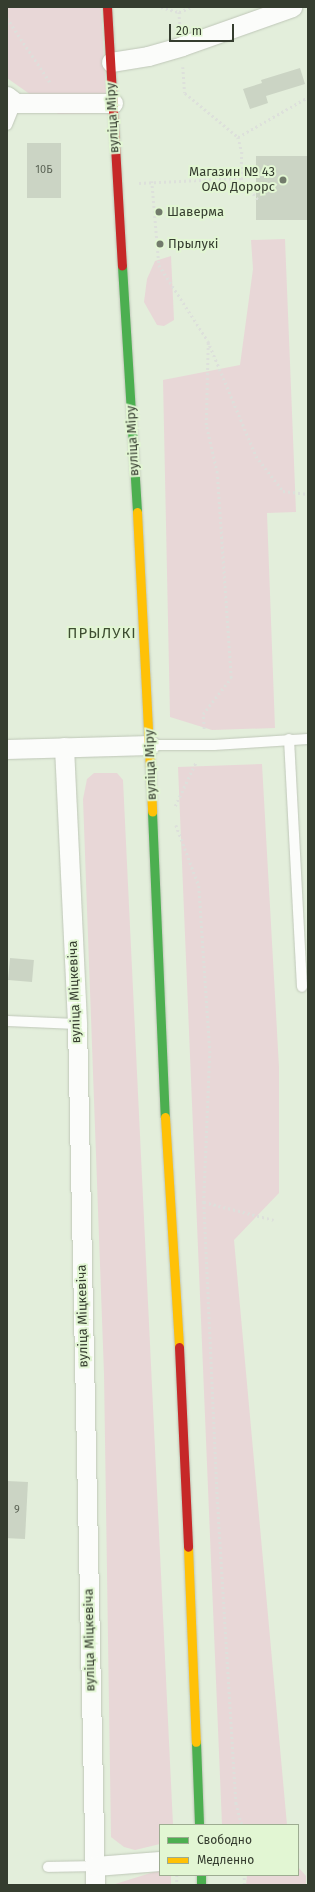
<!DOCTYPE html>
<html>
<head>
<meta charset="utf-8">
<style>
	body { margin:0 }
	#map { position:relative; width:315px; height:1892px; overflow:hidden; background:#e3eedb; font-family:"Fira Sans",sans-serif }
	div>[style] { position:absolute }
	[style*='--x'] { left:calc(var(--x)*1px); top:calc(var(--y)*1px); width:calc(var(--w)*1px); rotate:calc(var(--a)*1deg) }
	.green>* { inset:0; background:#e8d7d7 }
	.building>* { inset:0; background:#cbd4c4; transform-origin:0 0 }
	.path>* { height:2.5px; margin-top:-1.25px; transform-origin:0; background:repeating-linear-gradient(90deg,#dde0db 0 2px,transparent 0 5px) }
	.roads { filter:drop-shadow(0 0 1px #bfc7b8) drop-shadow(0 0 1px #bfc7b8) }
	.lane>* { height:10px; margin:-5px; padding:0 5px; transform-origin:5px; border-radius:5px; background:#fbfcfa }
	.street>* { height:19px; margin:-9.5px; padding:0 9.5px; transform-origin:9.5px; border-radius:9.5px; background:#fbfcfa }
	.fast>* { height:9px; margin:-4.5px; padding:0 4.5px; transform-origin:4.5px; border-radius:4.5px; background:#4caf50 }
	.slow>* { height:9px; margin:-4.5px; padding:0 4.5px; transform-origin:4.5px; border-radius:4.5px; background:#ffc107 }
	.jam>* { height:9px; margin:-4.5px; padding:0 4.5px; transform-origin:4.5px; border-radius:4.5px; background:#c62828 }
	.dots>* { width:11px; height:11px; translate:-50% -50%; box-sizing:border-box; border:2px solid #e2f6d3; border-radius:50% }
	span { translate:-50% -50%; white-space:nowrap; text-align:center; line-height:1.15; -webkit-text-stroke:4px #e2f6d3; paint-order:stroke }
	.number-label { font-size:11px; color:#5d6557 }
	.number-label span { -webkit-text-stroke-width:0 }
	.street-label { font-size:13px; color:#353d2f }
	.poi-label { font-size:13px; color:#353d2f }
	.right { translate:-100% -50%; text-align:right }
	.left { translate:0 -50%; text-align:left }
	.quarter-label { font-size:15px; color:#3e4e31; letter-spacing:1px }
	.frame { position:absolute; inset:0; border:8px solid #353d2f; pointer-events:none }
	.legend { position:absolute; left:159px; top:1824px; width:140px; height:52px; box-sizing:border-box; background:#e2f6d3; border:1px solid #9dac91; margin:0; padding:5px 7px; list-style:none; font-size:12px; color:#353d2f }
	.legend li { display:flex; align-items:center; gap:8px; height:20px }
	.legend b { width:20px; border:1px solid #9dac91 }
	.scale { position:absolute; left:169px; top:24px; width:65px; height:18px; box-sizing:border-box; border:2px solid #353d2f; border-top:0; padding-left:5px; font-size:12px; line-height:14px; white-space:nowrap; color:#353d2f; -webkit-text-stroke:3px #e2f6d3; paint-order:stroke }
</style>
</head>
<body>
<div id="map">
	<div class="green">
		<i style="clip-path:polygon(7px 7px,101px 7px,107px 113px,58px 114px,7px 78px)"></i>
		<i style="clip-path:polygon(285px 239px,296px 512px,267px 513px,275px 728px,212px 730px,170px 717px,163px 380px,240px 365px,253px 269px,251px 240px)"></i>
		<i style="clip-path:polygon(171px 256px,174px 320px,164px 326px,157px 325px,144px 302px,147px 279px,155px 261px)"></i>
		<i style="clip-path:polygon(262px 764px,279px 1067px,279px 1193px,234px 1240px,287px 1825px,222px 1825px,178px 767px)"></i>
		<i style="clip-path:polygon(94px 773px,117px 773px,123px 780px,173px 1825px,160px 1825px,160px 1844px,135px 1850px,124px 1847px,111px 1837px,104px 1374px,83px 799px,87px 779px)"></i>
		<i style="clip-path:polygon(298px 1867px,306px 1876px,306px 1885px,246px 1885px,247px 1875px,298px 1875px)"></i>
		<i style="clip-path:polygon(157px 1871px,160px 1871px,160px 1875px,171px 1875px,171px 1885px,112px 1885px)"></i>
	</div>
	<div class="building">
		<i style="clip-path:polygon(300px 68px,305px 84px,266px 96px,268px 103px,250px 109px,243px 89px,262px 83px,261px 80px)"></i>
		<i style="left:27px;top:143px;width:34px;height:55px"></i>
		<i style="left:308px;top:156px;width:64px;height:52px;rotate:90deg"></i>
		<i style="left:10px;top:958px;width:24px;height:22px;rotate:5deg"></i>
		<i style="left:7px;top:1481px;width:21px;height:57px;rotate:3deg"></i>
	</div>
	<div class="path">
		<i style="--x:161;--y:7;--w:19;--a:16"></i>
		<i style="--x:179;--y:12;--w:12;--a:85"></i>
		<i style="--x:179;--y:12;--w:14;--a:-21"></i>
		<i style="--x:7;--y:18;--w:77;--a:56.1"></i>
		<i style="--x:183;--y:67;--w:26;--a:86"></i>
		<i style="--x:185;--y:93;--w:69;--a:39.7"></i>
		<i style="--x:238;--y:137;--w:16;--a:75"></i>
		<i style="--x:242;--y:152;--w:26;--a:92"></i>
		<i style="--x:238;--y:137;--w:81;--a:-29.7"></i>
		<i style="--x:152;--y:181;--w:84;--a:85.2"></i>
		<i style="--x:159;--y:265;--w:90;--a:57.2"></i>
		<i style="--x:208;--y:341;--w:125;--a:67.3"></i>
		<i style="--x:256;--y:456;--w:44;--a:52.4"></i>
		<i style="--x:283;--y:491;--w:25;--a:7"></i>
		<i style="--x:139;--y:183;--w:102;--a:-2.8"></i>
		<i style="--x:241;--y:178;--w:29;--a:52"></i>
		<i style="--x:204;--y:729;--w:15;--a:-94"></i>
		<i style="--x:203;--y:714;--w:46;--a:-52.1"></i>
		<i style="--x:231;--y:678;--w:205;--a:-93.9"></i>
		<i style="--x:217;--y:473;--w:49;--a:-102.9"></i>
		<i style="--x:206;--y:425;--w:84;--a:-88.6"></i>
		<i style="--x:175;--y:806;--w:49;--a:-64.5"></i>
		<i style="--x:176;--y:825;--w:65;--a:69.3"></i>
		<i style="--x:199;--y:886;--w:165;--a:86.2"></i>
		<i style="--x:210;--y:1051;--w:151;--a:92.3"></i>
		<i style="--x:204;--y:1202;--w:305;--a:87.4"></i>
		<i style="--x:218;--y:1507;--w:297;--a:86.5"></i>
		<i style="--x:236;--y:1803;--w:23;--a:75"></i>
		<i style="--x:204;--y:1202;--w:72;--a:14.4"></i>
		<i style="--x:177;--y:1875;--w:10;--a:90"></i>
		<i style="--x:244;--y:1885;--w:10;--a:-90"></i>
	</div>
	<div class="roads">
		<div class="lane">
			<i style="--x:7;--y:125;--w:24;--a:-68"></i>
			<i style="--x:289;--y:739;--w:248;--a:87"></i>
			<i style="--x:150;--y:745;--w:64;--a:0"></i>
			<i style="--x:214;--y:745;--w:94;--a:-3.7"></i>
			<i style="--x:7;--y:1021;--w:70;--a:2.5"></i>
			<i style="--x:48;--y:1867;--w:47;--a:-1.2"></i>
		</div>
		<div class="street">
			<i style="--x:111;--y:62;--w:37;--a:-9"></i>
			<i style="--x:148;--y:56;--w:35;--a:-16"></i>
			<i style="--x:182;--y:46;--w:117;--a:-19.5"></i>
			<i style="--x:7;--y:96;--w:11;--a:38"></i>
			<i style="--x:16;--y:103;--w:97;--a:0"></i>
			<i style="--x:64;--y:747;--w:277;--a:87.3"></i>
			<i style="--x:77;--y:1024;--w:861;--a:88.8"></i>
			<i style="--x:7;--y:749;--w:143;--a:-1.6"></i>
			<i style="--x:95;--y:1866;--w:65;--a:-4.4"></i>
		</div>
		<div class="fast">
			<i style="--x:122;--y:266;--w:246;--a:86.5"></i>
			<i style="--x:152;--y:812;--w:305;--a:87.6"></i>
			<i style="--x:196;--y:1742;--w:83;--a:87.9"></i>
			<i style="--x:201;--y:1875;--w:10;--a:90"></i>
		</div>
		<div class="slow">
			<i style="--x:137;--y:512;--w:300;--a:87.1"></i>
			<i style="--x:165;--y:1117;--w:230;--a:86.5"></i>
			<i style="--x:188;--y:1547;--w:195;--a:87.7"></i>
		</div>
		<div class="jam">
			<i style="--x:107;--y:7;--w:259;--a:86.7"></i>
			<i style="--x:179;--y:1347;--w:200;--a:87.4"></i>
		</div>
	</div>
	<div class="dots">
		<i style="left:283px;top:180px;background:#727b6b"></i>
		<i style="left:159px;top:212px;background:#727b6b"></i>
		<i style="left:160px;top:244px;background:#727b6b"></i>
	</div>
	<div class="number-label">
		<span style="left:44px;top:170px">10Б</span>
		<span style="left:17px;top:1510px">9</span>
	</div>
	<div class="street-label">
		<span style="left:113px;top:118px;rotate:-93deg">вуліца Міру</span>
		<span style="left:133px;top:441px;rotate:-93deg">вуліца Міру</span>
		<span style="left:151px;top:765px;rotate:-92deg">вуліца Міру</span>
		<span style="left:75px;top:992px;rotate:-92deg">вуліца Міцкевіча</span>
		<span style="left:83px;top:1316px;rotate:-91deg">вуліца Міцкевіча</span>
		<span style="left:90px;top:1640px;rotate:-91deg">вуліца Міцкевіча</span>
	</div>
	<div class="poi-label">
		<span class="right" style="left:275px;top:180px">Магазин № 43<br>ОАО Дорорс</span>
		<span class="left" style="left:167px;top:212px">Шаверма</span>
		<span class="left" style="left:168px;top:244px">Прылукі</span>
	</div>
	<div class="quarter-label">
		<span style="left:102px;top:634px">ПРЫЛУКІ</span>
	</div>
	<div class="frame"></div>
	<ul class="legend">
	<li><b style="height:5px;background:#4caf50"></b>Свободно</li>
	<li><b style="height:5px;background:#ffc107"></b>Медленно</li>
	</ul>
	<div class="scale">20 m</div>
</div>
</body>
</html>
